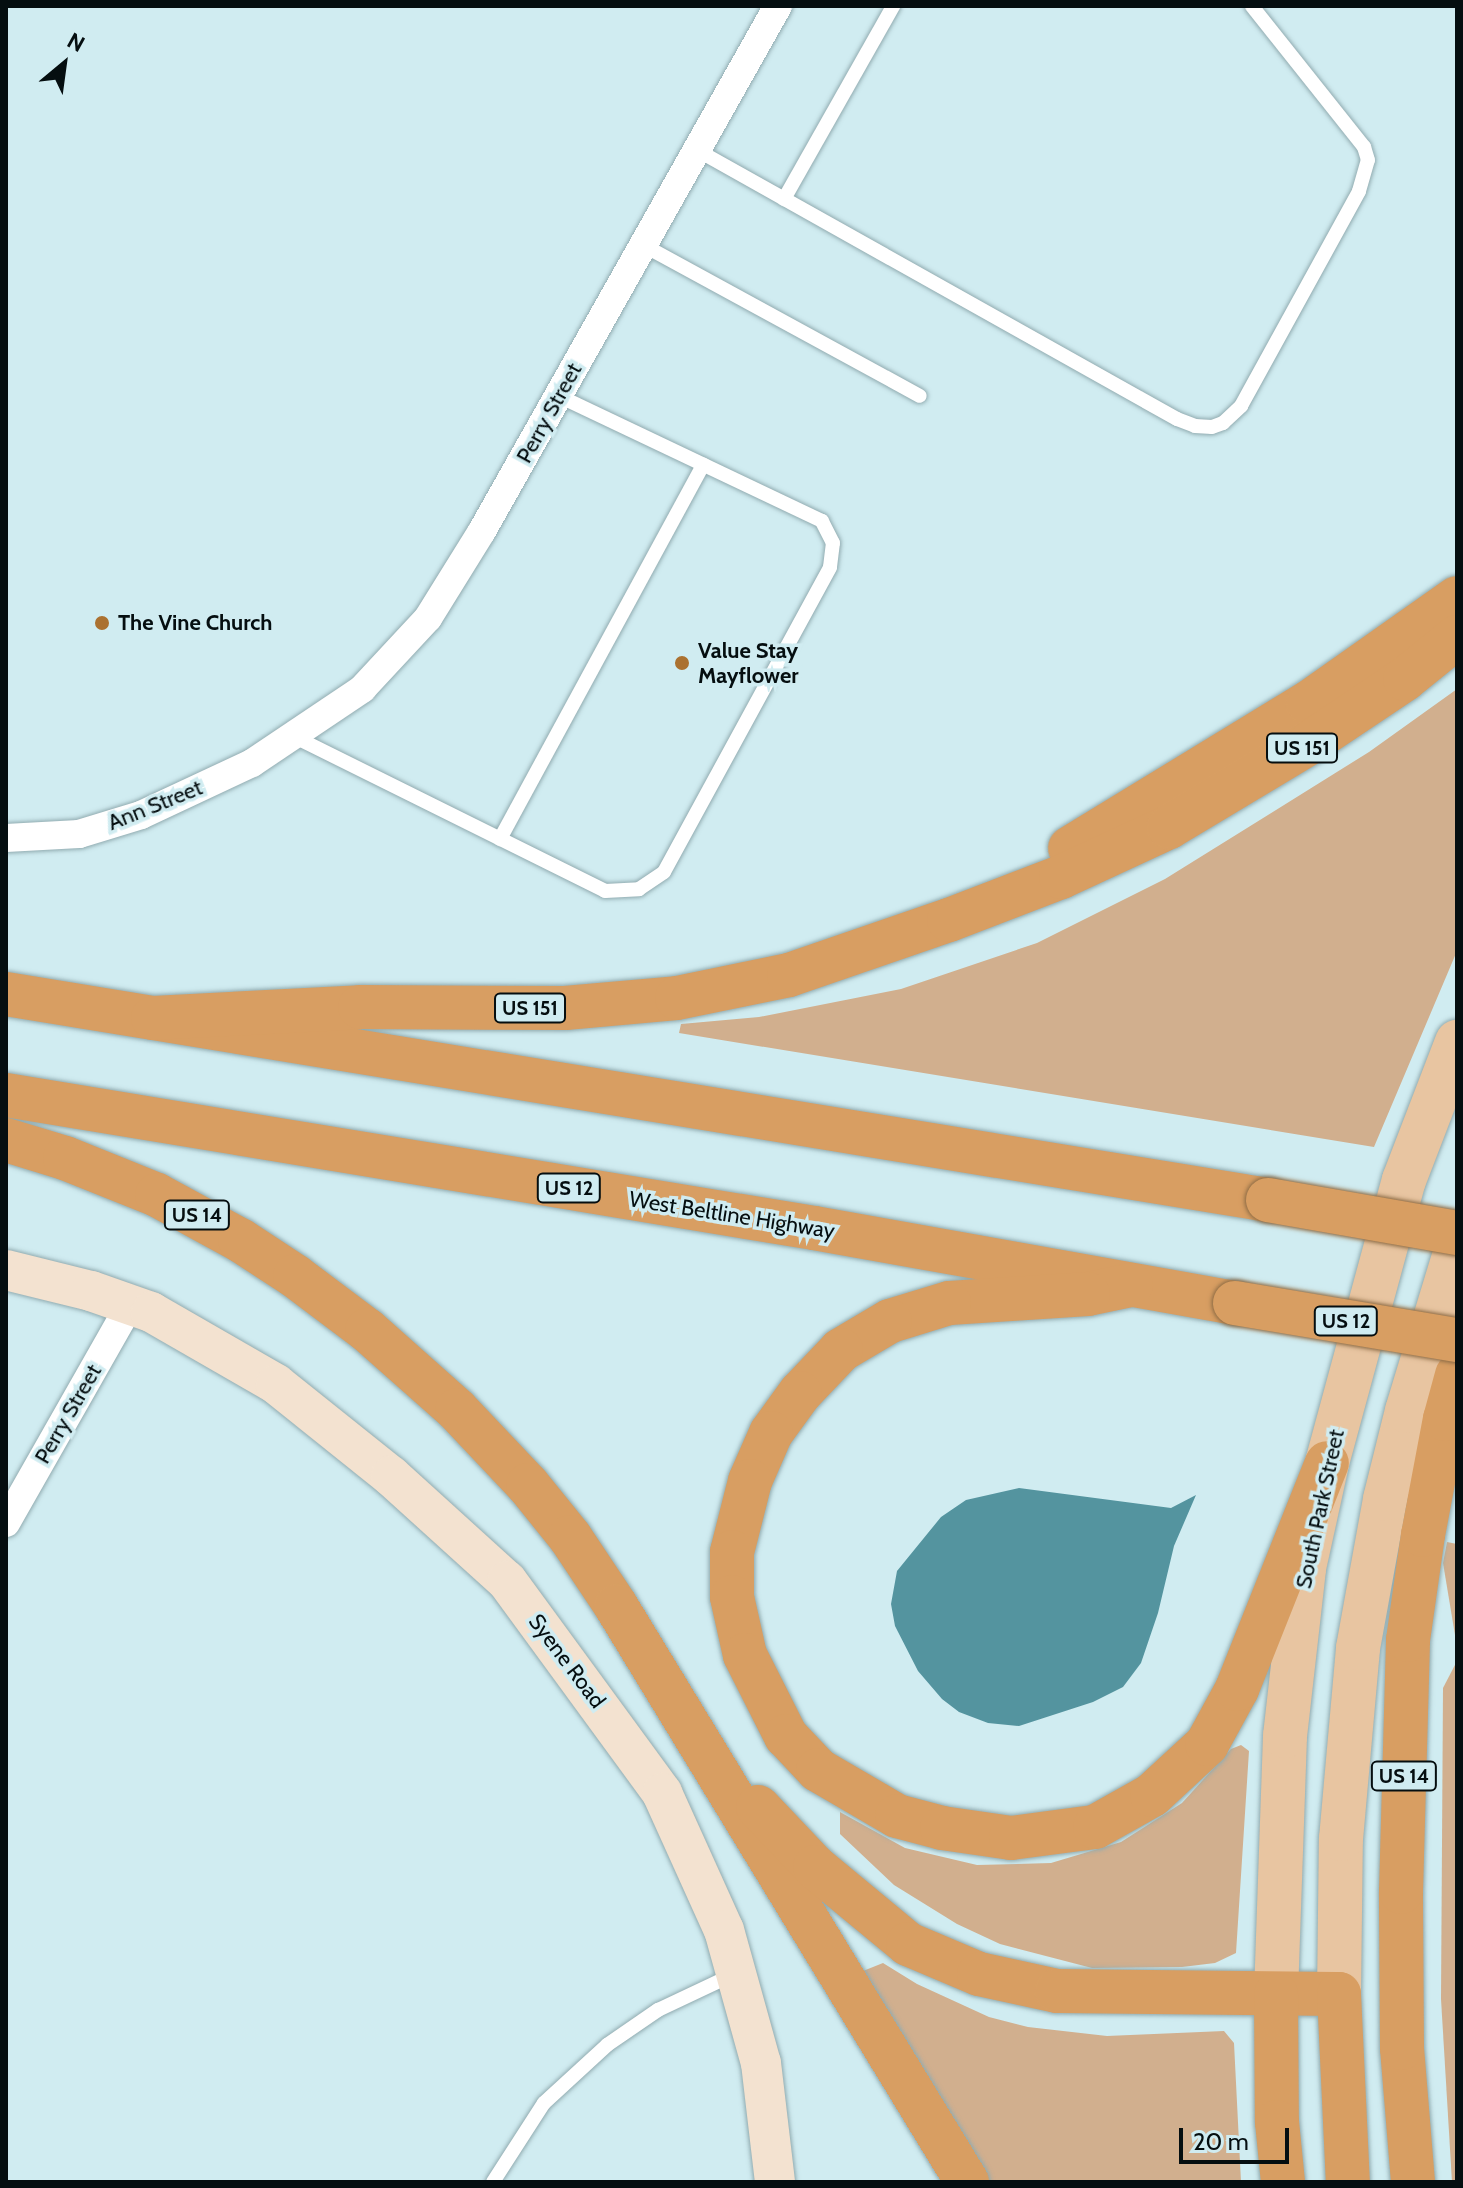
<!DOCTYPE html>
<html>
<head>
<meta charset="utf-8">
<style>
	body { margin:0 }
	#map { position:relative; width:1463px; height:2188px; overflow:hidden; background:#d0ecf1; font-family:Cabin,sans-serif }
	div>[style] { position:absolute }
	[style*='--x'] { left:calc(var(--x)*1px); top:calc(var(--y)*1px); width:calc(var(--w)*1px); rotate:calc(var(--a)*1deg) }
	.green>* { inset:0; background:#d1af8e }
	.water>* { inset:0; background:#54949f }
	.roads { filter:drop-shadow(0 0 2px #91abb0) drop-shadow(0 0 2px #91abb0) }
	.lane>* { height:14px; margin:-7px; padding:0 7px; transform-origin:7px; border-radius:7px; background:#fff }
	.street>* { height:28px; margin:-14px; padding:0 14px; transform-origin:14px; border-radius:14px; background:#fff }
	.secondary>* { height:40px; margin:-20px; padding:0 20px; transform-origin:20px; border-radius:20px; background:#f3e2d0 }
	.primary>* { height:44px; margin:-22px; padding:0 22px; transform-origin:22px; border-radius:22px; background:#e8c5a1 }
	.highway>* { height:44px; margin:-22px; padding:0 22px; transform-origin:22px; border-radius:22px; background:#d89e62 }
	.bridges { filter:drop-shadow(0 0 2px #8e6c45) drop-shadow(0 0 2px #8e6c45) }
	.highway-bridge>* { height:44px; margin:-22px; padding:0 22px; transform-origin:22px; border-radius:22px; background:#d89e62 }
	.dots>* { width:22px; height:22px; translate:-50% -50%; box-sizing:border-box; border:4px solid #d0ecf1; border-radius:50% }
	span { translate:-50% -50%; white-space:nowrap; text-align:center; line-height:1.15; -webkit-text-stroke:7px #d0ecf1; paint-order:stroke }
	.shield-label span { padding:2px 6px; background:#d0ecf1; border:2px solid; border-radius:6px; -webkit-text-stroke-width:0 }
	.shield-label { font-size:20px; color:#050e10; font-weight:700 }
	.street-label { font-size:22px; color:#050e10 }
	.poi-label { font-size:22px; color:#050e10; font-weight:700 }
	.left { translate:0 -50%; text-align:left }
	.frame { position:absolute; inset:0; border:8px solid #050e10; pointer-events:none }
	.north { position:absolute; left:24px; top:24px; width:80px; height:80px; -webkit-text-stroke:6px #d0ecf1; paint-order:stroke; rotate:29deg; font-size:22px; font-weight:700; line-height:32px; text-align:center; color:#050e10 }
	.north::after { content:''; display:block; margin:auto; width:28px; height:36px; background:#050e10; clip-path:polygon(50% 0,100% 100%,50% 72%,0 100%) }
	.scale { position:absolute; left:1179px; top:2128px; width:110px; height:36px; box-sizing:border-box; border:4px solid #050e10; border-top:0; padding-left:10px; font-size:24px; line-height:28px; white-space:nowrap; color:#050e10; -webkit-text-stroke:6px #d0ecf1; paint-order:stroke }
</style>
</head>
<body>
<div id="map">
	<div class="green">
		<i style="clip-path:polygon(1457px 689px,1457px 951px,1374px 1147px,679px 1033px,681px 1024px,759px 1017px,901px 989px,1037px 943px,1165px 879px,1369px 752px)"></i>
		<i style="clip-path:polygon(1447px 1542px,1457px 1544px,1457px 1647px,1443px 1563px)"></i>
		<i style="clip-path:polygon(1457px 1661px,1457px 2182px,1452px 2182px,1441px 1999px,1443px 1688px)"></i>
		<i style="clip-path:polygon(1241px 1745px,1249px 1751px,1236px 1953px,1215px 1963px,1182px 1967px,1092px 1968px,1000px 1944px,957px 1924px,894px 1885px,840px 1834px,840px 1812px,905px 1848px,977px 1865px,1051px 1863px,1121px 1842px,1182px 1803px,1231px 1749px)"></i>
		<i style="clip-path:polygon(883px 1963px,917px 1984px,989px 2017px,1028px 2027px,1107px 2036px,1224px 2031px,1234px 2043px,1241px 2182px,990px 2182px,863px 1971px)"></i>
	</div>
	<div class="water">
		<i style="clip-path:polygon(1019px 1488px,1171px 1508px,1196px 1495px,1174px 1546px,1158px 1613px,1141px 1663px,1123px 1687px,1093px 1702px,1019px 1726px,988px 1723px,959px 1712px,942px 1699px,918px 1671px,895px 1626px,891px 1604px,897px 1571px,941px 1517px,966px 1500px)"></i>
	</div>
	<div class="roads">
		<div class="lane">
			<i style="--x:697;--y:150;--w:550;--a:29.27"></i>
			<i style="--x:1177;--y:419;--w:19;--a:21"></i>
			<i style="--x:1195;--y:426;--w:17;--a:3"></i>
			<i style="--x:1212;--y:427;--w:12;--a:-20"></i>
			<i style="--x:1223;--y:423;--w:25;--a:-43"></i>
			<i style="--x:1241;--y:406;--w:245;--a:-61.2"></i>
			<i style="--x:1359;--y:191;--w:32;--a:-74"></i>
			<i style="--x:1368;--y:160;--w:14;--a:-107"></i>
			<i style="--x:1364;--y:147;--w:180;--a:-128.5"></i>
			<i style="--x:784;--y:199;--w:222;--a:-60.5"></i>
			<i style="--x:643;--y:245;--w:315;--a:28.6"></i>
			<i style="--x:295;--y:737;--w:346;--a:26.4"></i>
			<i style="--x:605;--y:891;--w:34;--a:-3"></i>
			<i style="--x:639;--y:889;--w:30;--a:-34"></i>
			<i style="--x:664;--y:872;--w:347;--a:-61.4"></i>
			<i style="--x:830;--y:567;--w:24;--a:-83"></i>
			<i style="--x:833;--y:543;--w:25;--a:-117"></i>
			<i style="--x:822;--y:521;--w:291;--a:-154.6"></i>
			<i style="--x:500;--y:839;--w:426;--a:-61.5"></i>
			<i style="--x:493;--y:2182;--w:94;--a:-57.2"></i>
			<i style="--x:544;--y:2103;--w:86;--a:-42.6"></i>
			<i style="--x:607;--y:2045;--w:62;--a:-34.5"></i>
			<i style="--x:658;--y:2010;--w:82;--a:-25.3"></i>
		</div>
		<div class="street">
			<i style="--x:6;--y:838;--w:73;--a:-3.1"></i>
			<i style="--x:79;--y:834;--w:65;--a:-17"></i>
			<i style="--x:141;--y:815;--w:123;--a:-25.1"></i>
			<i style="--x:252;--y:763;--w:133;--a:-33.9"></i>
			<i style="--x:362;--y:689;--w:97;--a:-47.1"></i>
			<i style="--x:428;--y:618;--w:102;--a:-58.2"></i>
			<i style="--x:482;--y:531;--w:603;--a:-60.59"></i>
			<i style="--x:6;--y:1523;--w:251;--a:-60.4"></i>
		</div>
		<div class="secondary">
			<i style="--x:6;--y:1270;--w:88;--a:13.9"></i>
			<i style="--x:91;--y:1291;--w:64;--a:19.3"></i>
			<i style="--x:151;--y:1312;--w:144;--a:29.9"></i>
			<i style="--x:276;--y:1384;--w:147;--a:38.7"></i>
			<i style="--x:391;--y:1476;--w:156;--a:42.2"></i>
			<i style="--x:507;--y:1581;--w:263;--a:53.8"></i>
			<i style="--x:662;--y:1793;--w:150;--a:65.7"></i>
			<i style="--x:724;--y:1930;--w:138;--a:74.5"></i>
			<i style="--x:761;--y:2063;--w:120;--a:83.3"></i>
		</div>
		<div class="primary">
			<i style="--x:1276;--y:1994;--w:258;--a:-88"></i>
			<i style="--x:1285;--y:1736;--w:169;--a:-83.5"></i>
			<i style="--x:1304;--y:1568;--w:107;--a:-77.6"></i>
			<i style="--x:1327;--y:1463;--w:293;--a:-74.8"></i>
			<i style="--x:1404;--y:1180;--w:148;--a:-69"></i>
			<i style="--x:1339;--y:1994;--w:155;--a:-89.3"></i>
			<i style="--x:1341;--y:1839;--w:192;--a:-84.9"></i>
			<i style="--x:1358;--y:1648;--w:151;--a:-79.7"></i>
			<i style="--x:1385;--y:1499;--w:91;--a:-76"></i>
			<i style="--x:1407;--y:1411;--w:172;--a:-73.1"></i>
		</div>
		<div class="highway">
			<i style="--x:1070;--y:848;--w:279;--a:-31.4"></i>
			<i style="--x:1308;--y:703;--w:182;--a:-35.2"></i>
			<i style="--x:6;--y:994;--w:1279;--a:9.27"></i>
			<i style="--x:153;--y:1018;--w:207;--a:-3"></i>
			<i style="--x:360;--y:1007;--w:205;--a:0.3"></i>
			<i style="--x:565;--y:1008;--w:112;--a:-5.1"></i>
			<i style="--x:677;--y:998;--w:114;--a:-11.6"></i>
			<i style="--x:789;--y:975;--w:169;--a:-19"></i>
			<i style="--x:949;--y:920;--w:120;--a:-21"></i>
			<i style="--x:1061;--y:877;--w:119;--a:-24.8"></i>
			<i style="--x:1169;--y:827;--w:165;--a:-30.9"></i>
			<i style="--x:1311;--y:742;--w:113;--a:-33.8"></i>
			<i style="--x:1405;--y:679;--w:67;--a:-38.9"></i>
			<i style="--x:6;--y:1095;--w:819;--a:9.35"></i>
			<i style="--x:814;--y:1228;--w:428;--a:10.1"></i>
			<i style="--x:6;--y:1140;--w:62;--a:17"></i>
			<i style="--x:65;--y:1158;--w:99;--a:21.9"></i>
			<i style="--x:157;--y:1195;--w:94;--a:28.5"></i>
			<i style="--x:240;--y:1240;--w:66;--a:33.2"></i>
			<i style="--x:295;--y:1276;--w:90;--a:36.9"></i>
			<i style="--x:367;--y:1330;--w:120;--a:41.6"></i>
			<i style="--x:457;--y:1410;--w:103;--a:46.6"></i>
			<i style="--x:528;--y:1485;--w:67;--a:51.1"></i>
			<i style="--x:570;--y:1537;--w:83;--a:56.3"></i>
			<i style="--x:616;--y:1606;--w:675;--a:58.64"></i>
			<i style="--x:1131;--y:1285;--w:44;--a:168.2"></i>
			<i style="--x:1088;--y:1294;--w:139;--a:176.3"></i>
			<i style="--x:949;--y:1303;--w:62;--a:163"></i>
			<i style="--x:890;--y:1321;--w:57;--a:149.4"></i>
			<i style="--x:841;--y:1350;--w:59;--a:133.6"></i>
			<i style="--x:800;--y:1393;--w:49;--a:125.9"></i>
			<i style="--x:771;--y:1433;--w:52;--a:113.6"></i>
			<i style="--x:750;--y:1481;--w:73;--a:104.2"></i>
			<i style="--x:732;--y:1552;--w:45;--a:90"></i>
			<i style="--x:732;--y:1597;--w:59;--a:77.4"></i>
			<i style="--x:745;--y:1655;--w:91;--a:63.2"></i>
			<i style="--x:786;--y:1736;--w:47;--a:46.7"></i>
			<i style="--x:818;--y:1770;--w:91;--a:30.2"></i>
			<i style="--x:897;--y:1816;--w:47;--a:14.9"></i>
			<i style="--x:942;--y:1828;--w:70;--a:8.2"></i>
			<i style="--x:1011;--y:1838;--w:85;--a:-7.5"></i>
			<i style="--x:1095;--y:1827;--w:65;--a:-29.3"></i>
			<i style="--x:1152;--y:1795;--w:75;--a:-42.8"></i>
			<i style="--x:1207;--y:1744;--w:63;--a:-61.4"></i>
			<i style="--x:1237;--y:1689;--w:243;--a:-68.3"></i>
			<i style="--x:758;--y:1807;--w:83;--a:46.5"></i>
			<i style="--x:815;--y:1867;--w:121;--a:39.6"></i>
			<i style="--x:908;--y:1944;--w:77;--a:22.9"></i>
			<i style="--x:979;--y:1974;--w:80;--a:12.3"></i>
			<i style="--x:1057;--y:1991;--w:282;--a:0.6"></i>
			<i style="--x:1339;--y:1994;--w:188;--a:87.3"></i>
			<i style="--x:1276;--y:1994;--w:128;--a:89.6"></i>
			<i style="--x:1277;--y:2122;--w:60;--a:84.3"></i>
			<i style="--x:1413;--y:2182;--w:134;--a:-94.7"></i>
			<i style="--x:1402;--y:2048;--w:156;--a:-90.4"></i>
			<i style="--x:1401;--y:1892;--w:252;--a:-88.4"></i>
			<i style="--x:1408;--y:1640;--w:106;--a:-81.9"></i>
			<i style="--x:1423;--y:1535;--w:118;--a:-79.3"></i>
			<i style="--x:1445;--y:1419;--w:46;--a:-74.7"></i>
		</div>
	</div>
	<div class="bridges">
		<div class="highway-bridge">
			<i style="--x:1268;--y:1200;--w:192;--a:9.9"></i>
			<i style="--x:1235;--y:1303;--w:225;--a:9.5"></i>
		</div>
	</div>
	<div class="dots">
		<i style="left:102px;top:623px;background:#ab7130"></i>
		<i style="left:682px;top:663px;background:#ab7130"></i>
	</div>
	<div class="shield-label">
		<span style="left:1302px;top:748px">US 151</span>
		<span style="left:530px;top:1008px">US 151</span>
		<span style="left:569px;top:1188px">US 12</span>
		<span style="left:197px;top:1215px">US 14</span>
		<span style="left:1346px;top:1321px">US 12</span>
		<span style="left:1404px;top:1776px">US 14</span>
	</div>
	<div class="street-label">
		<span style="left:549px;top:413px;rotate:-61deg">Perry Street</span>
		<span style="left:155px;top:805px;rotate:-22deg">Ann Street</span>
		<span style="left:732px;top:1215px;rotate:9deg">West Beltline Highway</span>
		<span style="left:68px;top:1414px;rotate:-60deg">Perry Street</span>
		<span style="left:1320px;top:1509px;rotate:-78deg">South Park Street</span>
		<span style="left:567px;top:1661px;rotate:53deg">Syene Road</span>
	</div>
	<div class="poi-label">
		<span class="left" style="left:118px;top:623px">The Vine Church</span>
		<span class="left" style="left:698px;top:663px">Value Stay<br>Mayflower</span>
	</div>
	<div class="frame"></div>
	<div class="north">N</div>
	<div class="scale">20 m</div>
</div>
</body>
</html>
